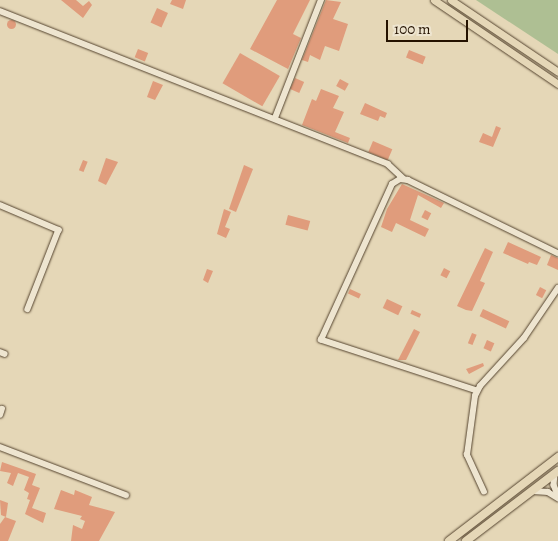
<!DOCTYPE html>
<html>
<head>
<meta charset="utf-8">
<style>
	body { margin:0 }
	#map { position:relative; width:558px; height:541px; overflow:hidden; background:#e5d7b7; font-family:Alegreya,serif }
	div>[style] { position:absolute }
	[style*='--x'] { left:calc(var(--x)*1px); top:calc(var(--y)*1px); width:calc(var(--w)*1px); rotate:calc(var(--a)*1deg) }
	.green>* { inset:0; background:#aebf93 }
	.building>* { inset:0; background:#e09c7c; transform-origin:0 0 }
	.round { border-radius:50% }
	.roads { filter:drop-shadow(0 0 1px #54432e) drop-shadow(0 0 1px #54432e) }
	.minor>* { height:5.5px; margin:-2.75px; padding:0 2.75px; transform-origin:2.75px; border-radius:2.75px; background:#eee5d0 }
	.major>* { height:7px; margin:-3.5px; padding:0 3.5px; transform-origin:3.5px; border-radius:3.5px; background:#e5d7b7 }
	.highway>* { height:8px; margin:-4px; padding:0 4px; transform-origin:4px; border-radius:4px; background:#e5d7b7 }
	span { translate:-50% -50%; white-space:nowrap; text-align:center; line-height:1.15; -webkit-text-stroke:5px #eee5d0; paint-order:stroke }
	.scale { position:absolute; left:386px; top:20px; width:82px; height:22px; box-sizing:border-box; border:2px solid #241200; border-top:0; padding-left:6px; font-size:15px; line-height:18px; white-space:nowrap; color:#241200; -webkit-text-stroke:4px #eee5d0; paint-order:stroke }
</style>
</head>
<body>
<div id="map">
	<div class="green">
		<i style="clip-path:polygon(476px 0,558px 0,558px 54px)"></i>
	</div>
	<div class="building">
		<i style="clip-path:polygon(61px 0,76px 0,83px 6px,89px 1px,92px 5px,83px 18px)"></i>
		<i style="clip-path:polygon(172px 0,186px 0,183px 9px,170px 4px)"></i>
		<i style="clip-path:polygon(277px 0,310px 0,293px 34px,301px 38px,288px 69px,250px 49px)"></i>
		<i style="clip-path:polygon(326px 0,341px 2px,333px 19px,348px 24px,339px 51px,325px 46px,320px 60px,310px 55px,308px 62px,302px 60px)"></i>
		<i style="left:157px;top:8px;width:12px;height:16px;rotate:24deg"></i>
		<i class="round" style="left:6.5px;top:19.5px;width:9px;height:9px"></i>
		<i style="left:138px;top:49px;width:11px;height:9px;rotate:22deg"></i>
		<i style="left:409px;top:50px;width:18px;height:8px;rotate:22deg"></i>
		<i style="left:240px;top:53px;width:46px;height:35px;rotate:30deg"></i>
		<i style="left:295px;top:78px;width:10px;height:12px;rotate:24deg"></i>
		<i style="left:340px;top:79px;width:10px;height:8px;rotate:29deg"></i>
		<i style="clip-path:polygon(153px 81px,163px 85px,155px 100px,147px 97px)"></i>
		<i style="clip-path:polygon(321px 89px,339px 96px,333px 108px,344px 112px,335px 132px,350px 138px,348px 143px,302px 125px,312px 99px,316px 101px)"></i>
		<i style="clip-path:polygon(365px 103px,387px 113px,385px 118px,380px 116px,378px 121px,360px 114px)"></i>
		<i style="clip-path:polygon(496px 126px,501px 128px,493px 147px,479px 142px,483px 133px,492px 137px)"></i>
		<i style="left:373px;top:141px;width:21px;height:12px;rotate:23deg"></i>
		<i style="clip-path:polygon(106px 158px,118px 162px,106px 185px,98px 181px)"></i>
		<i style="left:83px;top:160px;width:5px;height:11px;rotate:22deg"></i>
		<i style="clip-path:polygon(244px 165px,253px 169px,236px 212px,229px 209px)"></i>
		<i style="clip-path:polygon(402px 184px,444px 203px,441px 208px,418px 195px,410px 220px,429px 229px,425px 237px,396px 223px,392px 232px,381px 227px,387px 209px)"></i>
		<i style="clip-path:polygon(224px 209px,231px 212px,225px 227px,230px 229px,226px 238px,217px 234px)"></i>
		<i style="left:425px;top:210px;width:7px;height:8px;rotate:27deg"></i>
		<i style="left:288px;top:215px;width:23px;height:10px;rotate:15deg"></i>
		<i style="clip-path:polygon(508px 242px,541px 257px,537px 265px,529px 262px,528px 264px,503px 253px)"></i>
		<i style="clip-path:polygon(485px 248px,493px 252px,480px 281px,485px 283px,472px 311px,466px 310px,457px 306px)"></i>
		<i style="clip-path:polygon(551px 255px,558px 258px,558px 270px,547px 265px)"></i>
		<i style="left:444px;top:268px;width:7px;height:8px;rotate:27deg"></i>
		<i style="clip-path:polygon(207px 269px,213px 271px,208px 283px,203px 280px)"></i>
		<i style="left:540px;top:287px;width:7px;height:9px;rotate:27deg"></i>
		<i style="left:350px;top:289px;width:12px;height:5px;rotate:24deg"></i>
		<i style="left:387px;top:299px;width:17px;height:10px;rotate:25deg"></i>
		<i style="left:483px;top:309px;width:29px;height:8px;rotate:25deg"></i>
		<i style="left:412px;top:310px;width:10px;height:4px;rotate:24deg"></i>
		<i style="clip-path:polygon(414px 329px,420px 332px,406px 360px,398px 360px)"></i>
		<i style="left:472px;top:333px;width:5px;height:11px;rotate:22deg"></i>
		<i style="left:487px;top:340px;width:8px;height:9px;rotate:23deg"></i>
		<i style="clip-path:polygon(483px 363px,484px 366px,469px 374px,466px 369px)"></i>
		<i style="clip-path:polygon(2px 462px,36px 474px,32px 485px,40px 488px,32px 508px,46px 513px,43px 523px,25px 514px,30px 500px,27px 499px,29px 493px,24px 490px,29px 477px,18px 473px,13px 486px,7px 483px,11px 473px,0 471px)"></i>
		<i style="clip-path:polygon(61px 490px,74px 495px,75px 490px,92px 497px,89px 505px,115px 512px,99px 541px,71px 541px,73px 525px,82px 529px,85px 521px,80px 519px,82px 516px,54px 509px)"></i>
		<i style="clip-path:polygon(0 500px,8px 503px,6px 517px,1px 515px)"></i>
		<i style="clip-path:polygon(5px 517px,16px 521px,8px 541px,0 541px,0 524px)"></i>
	</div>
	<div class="roads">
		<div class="minor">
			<i style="--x:0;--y:11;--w:417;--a:21.5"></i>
			<i style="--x:388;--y:164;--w:21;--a:43"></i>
			<i style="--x:275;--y:118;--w:127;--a:-68.7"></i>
			<i style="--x:0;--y:205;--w:64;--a:23"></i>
			<i style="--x:59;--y:230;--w:85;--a:111.4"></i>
			<i style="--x:0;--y:352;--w:5;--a:22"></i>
			<i style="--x:477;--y:391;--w:164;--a:-161.9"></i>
			<i style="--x:321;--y:340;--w:171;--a:-65.5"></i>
			<i style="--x:392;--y:184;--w:9;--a:-32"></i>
			<i style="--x:400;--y:179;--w:8;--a:7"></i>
			<i style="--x:408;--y:180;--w:167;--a:26"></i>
			<i style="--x:0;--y:415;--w:6;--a:-72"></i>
			<i style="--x:0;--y:447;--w:135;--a:20.9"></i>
			<i style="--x:555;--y:474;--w:11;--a:95"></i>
			<i style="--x:554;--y:485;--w:11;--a:68"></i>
			<i style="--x:533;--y:491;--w:15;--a:4"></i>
			<i style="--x:548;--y:492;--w:12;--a:31"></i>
			<i style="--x:484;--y:492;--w:41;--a:-114.7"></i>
			<i style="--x:467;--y:455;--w:60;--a:-82.3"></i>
			<i style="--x:475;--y:396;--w:11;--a:-63"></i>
			<i style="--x:480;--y:386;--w:65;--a:-47.5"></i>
			<i style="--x:524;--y:338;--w:60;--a:-55.8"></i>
		</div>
		<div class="major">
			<i style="--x:434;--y:0;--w:150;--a:34.1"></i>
			<i style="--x:451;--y:0;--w:129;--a:33.9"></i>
		</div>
		<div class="highway">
			<i style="--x:449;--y:541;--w:138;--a:-37.6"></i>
			<i style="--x:466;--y:541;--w:116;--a:-37.3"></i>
		</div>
	</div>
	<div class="scale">100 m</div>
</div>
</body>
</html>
